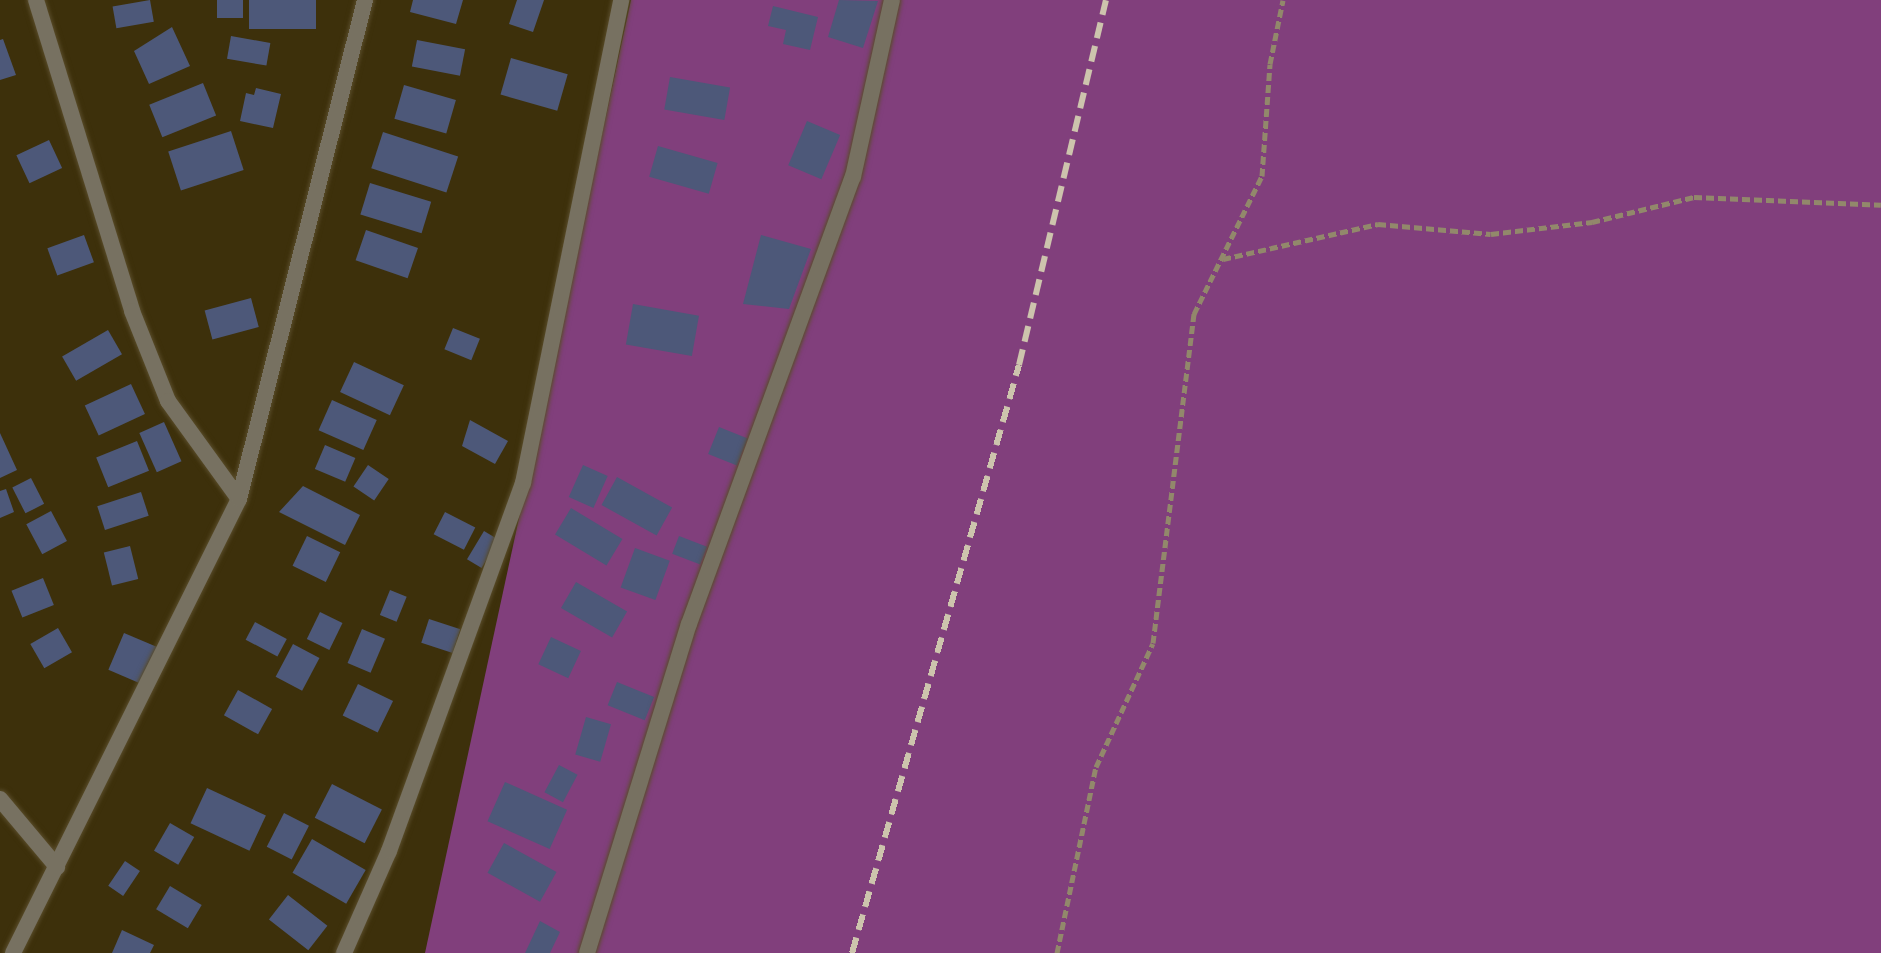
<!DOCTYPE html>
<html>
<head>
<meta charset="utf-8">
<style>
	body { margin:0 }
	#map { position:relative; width:1881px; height:953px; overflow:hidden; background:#3d300b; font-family:"Libre Baskerville",serif }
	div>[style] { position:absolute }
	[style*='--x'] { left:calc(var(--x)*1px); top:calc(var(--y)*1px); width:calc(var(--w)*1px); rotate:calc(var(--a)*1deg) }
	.forest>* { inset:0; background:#813f7c }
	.building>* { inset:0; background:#4d5879; transform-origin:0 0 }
	.path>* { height:5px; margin-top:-2.5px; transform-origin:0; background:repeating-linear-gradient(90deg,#92886b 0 8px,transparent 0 12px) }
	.roads { filter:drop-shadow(0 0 2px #594c2a) drop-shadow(0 0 2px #594c2a) }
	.minor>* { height:16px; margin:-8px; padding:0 8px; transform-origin:8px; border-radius:8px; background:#777161 }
	.rail>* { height:6px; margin-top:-3px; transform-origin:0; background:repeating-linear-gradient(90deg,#cdc4ad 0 16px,transparent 0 24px) }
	span { translate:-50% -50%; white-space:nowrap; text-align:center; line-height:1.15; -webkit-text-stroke:6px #322601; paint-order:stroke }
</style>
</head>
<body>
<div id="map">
	<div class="forest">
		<i style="clip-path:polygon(631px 0,1881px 0,1881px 953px,425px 953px)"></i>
	</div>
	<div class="building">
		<i style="left:150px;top:0;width:22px;height:38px;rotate:80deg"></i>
		<i style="left:217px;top:0;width:26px;height:18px"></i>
		<i style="left:249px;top:0;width:67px;height:29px"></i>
		<i style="clip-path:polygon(413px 0,463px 0,456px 24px,410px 12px)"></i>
		<i style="clip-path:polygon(517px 0,544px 0,533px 32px,509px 24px)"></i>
		<i style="clip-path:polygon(839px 0,878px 1px,863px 48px,828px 37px)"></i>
		<i style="clip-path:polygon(773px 6px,818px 17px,810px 50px,783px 44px,786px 30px,768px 26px)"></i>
		<i style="clip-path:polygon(172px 27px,190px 66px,149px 84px,134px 51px)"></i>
		<i style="left:231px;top:36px;width:40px;height:23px;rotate:10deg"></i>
		<i style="clip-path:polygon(3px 39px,16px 75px,0 80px,0 40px)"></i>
		<i style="left:417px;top:40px;width:49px;height:27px;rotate:11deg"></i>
		<i style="left:511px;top:58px;width:59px;height:38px;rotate:16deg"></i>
		<i style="left:670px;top:77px;width:61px;height:33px;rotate:10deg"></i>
		<i style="left:203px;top:83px;width:35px;height:58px;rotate:68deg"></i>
		<i style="left:404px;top:85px;width:54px;height:35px;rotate:16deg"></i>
		<i style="clip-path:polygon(256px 88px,281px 94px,273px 128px,240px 121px,246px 93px,254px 95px)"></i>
		<i style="left:807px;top:121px;width:36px;height:48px;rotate:23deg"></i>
		<i style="left:231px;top:131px;width:41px;height:66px;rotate:72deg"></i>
		<i style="left:383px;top:132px;width:79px;height:38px;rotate:18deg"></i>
		<i style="left:49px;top:140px;width:31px;height:36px;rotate:65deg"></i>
		<i style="left:658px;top:146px;width:62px;height:32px;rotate:16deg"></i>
		<i style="left:370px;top:183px;width:64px;height:33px;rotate:17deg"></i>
		<i style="left:366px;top:230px;width:55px;height:32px;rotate:19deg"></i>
		<i style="left:84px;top:235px;width:29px;height:39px;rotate:70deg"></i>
		<i style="clip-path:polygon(761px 235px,811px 249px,789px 309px,743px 304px)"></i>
		<i style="left:251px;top:298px;width:30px;height:48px;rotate:75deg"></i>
		<i style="left:633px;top:304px;width:67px;height:41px;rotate:10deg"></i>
		<i style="left:453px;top:328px;width:29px;height:23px;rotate:22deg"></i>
		<i style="left:108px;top:330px;width:28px;height:53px;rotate:60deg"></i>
		<i style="left:354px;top:362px;width:55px;height:33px;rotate:25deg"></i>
		<i style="left:131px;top:384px;width:33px;height:51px;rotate:65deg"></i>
		<i style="left:332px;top:400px;width:49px;height:33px;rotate:24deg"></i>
		<i style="clip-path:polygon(470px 420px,508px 441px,495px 464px,462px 446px)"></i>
		<i style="left:164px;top:422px;width:43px;height:27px;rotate:66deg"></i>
		<i style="left:719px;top:427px;width:31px;height:29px;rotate:22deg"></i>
		<i style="clip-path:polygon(0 433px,17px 470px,0 478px)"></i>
		<i style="left:137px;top:441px;width:32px;height:44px;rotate:68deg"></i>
		<i style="left:325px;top:445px;width:33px;height:26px;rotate:23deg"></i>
		<i style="left:368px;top:465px;width:25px;height:26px;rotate:34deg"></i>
		<i style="left:583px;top:465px;width:27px;height:35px;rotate:24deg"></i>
		<i style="left:617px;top:477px;width:63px;height:32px;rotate:29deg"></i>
		<i style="left:31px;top:478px;width:29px;height:21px;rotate:63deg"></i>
		<i style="clip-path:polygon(303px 486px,360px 515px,345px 545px,279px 512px)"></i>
		<i style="clip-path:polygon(6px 489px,14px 512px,0 518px,0 491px)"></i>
		<i style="left:141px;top:492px;width:25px;height:46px;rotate:72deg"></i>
		<i style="left:571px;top:508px;width:60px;height:31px;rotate:31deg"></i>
		<i style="left:51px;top:511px;width:34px;height:28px;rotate:62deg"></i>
		<i style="left:445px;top:512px;width:34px;height:25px;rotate:27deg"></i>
		<i style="left:484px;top:531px;width:17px;height:33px;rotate:31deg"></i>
		<i style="left:307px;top:536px;width:37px;height:33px;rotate:26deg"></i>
		<i style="left:679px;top:536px;width:30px;height:19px;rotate:21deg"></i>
		<i style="left:130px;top:546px;width:34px;height:27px;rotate:76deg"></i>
		<i style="left:635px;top:548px;width:37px;height:42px;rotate:20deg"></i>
		<i style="left:43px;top:578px;width:29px;height:34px;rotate:68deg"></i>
		<i style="left:576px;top:582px;width:59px;height:30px;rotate:30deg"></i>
		<i style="left:390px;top:590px;width:18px;height:27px;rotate:22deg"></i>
		<i style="left:320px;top:612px;width:25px;height:30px;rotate:26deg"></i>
		<i style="left:429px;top:619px;width:33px;height:25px;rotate:18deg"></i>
		<i style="left:255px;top:622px;width:36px;height:20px;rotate:28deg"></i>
		<i style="left:58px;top:628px;width:28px;height:32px;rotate:60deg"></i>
		<i style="left:362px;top:629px;width:25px;height:37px;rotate:23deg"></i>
		<i style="left:124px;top:633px;width:36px;height:40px;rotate:23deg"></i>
		<i style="left:551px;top:637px;width:33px;height:30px;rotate:25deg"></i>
		<i style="left:293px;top:644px;width:30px;height:37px;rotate:28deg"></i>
		<i style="left:617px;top:682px;width:40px;height:25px;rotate:22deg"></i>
		<i style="left:358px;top:684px;width:39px;height:35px;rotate:26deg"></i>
		<i style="left:238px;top:690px;width:39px;height:29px;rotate:29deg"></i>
		<i style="left:586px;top:717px;width:26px;height:39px;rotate:16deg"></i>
		<i style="left:559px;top:765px;width:21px;height:31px;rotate:28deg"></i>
		<i style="left:505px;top:782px;width:68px;height:43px;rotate:24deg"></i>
		<i style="left:332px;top:784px;width:56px;height:38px;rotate:27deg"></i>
		<i style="left:207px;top:788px;width:65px;height:39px;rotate:25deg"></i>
		<i style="left:284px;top:813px;width:28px;height:38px;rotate:27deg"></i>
		<i style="left:170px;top:823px;width:28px;height:32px;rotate:30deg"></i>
		<i style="left:312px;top:839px;width:62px;height:39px;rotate:30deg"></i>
		<i style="left:504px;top:843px;width:60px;height:34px;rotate:29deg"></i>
		<i style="left:125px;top:861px;width:18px;height:30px;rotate:34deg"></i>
		<i style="left:170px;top:886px;width:37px;height:27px;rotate:31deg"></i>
		<i style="left:288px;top:895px;width:50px;height:31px;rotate:38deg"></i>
		<i style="clip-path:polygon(540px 921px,560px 932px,550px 953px,525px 953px)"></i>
		<i style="clip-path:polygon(122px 930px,154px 945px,150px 953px,112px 953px)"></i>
	</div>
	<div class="path">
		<i style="--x:1223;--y:259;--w:159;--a:-12.7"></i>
		<i style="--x:1378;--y:224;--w:113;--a:5.1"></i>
		<i style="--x:1491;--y:234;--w:102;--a:-6.8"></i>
		<i style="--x:1592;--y:222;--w:105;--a:-13.8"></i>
		<i style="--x:1694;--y:197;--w:187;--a:2.4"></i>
		<i style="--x:1057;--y:953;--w:190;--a:-78.2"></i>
		<i style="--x:1096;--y:767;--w:136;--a:-65.3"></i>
		<i style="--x:1153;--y:643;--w:332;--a:-82.9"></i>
		<i style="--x:1194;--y:314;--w:154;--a:-63.8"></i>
		<i style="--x:1262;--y:176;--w:112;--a:-85.9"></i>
		<i style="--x:1270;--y:64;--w:65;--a:-78.5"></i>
	</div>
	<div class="roads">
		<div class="minor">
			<i style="--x:36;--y:0;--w:325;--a:72.8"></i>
			<i style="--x:132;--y:311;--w:97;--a:68.2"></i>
			<i style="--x:168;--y:401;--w:121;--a:54.1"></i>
			<i style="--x:0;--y:799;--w:89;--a:50"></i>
			<i style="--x:13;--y:953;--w:507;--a:-63.54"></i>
			<i style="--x:239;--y:499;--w:515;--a:-75.83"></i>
			<i style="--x:344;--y:953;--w:111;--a:-66.2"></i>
			<i style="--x:389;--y:851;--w:392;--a:-70"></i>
			<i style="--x:523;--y:483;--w:493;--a:-78.5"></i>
			<i style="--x:587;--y:953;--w:344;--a:-72.8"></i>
			<i style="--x:689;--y:624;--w:476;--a:-69.9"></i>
			<i style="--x:853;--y:177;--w:181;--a:-77.6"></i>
		</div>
	</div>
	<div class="rail">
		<i style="--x:852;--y:953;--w:611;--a:-74.14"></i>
		<i style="--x:1019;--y:365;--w:375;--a:-76.6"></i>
	</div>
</div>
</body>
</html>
